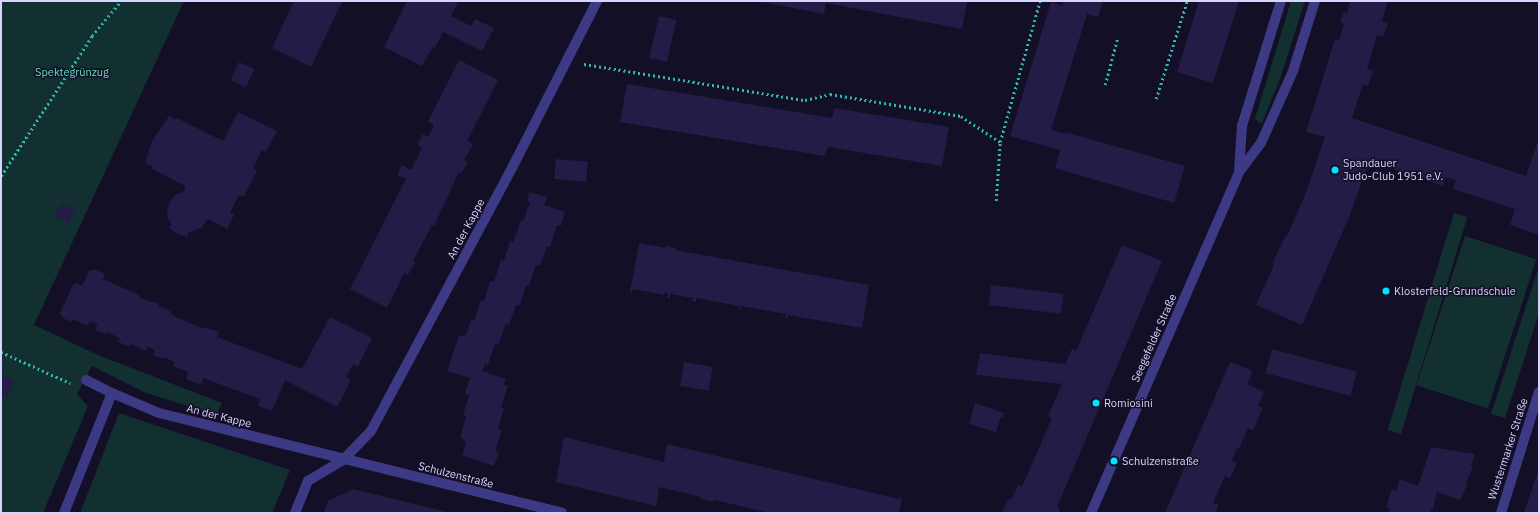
<!DOCTYPE html>
<html>
<head>
<meta charset="utf-8">
<style>
	body { margin:0 }
	#map { position:relative; width:1540px; height:514px; overflow:hidden; background:#130f26; font-family:"IBM Plex Sans",sans-serif }
	div>[style] { position:absolute }
	[style*='--x'] { left:calc(var(--x)*1px); top:calc(var(--y)*1px); width:calc(var(--w)*1px); rotate:calc(var(--a)*1deg) }
	.green>* { inset:0; background:#12302f; transform-origin:0 0 }
	.building>* { inset:0; background:#241b47; transform-origin:0 0 }
	.path>* { height:2.5px; margin-top:-1.25px; transform-origin:0; background:repeating-linear-gradient(90deg,#2fb8b0 0 2px,transparent 0 5px) }
	.minor>* { height:10px; margin:-5px; padding:0 5px; transform-origin:5px; border-radius:5px; background:#3d3a85 }
	.dots>* { width:11px; height:11px; translate:-50% -50%; box-sizing:border-box; border:2px solid #130f26; border-radius:50% }
	span { translate:-50% -50%; white-space:nowrap; text-align:center; line-height:1.15; -webkit-text-stroke:3px #130f26; paint-order:stroke }
	.park-label { font-size:11px; color:#5fe0c0 }
	.poi-label { font-size:11px; color:#d9d4ff }
	.left { translate:0 -50%; text-align:left }
	.street-label { font-size:11px; color:#d9d4ff }
	.frame { position:absolute; inset:0; border:2px solid #d9d4ff; pointer-events:none }
</style>
</head>
<body>
<div id="map">
	<div class="green">
		<i style="clip-path:polygon(1px 1px,184px 1px,34px 325px,98px 355px,222px 403px,217px 414px,191px 407px,146px 393px,92px 366px,77px 394px,88px 406px,43px 513px,1px 513px)"></i>
		<i style="clip-path:polygon(1291px 1px,1305px 1px,1280px 79px,1262px 123px,1260px 123px,1255px 119px)"></i>
		<i style="left:1454px;top:213px;width:14px;height:227px;rotate:17deg"></i>
		<i style="left:1465px;top:236px;width:75px;height:157px;rotate:18deg"></i>
		<i style="clip-path:polygon(1539px 266px,1539px 313px,1505px 418px,1491px 414px)"></i>
		<i style="clip-path:polygon(119px 413px,290px 470px,272px 513px,80px 513px)"></i>
	</div>
	<div class="building">
		<i style="clip-path:polygon(294px 1px,342px 2px,311px 67px,272px 48px)"></i>
		<i style="clip-path:polygon(407px 1px,456px 1px,458px 2px,451px 16px,471px 26px,475px 19px,494px 28px,482px 51px,443px 32px,435px 48px,433px 47px,422px 66px,384px 47px)"></i>
		<i style="clip-path:polygon(757px 1px,967px 1px,962px 29px,826px 3px,824px 14px)"></i>
		<i style="clip-path:polygon(1063px 1px,1103px 1px,1098px 17px,1087px 14px,1051px 130px,1065px 134px,1065px 132px,1185px 166px,1174px 203px,1055px 168px,1060px 150px,1010px 136px,1051px 2px,1062px 6px)"></i>
		<i style="clip-path:polygon(1199px 1px,1239px 1px,1213px 83px,1177px 72px)"></i>
		<i style="clip-path:polygon(1350px 1px,1388px 1px,1382px 21px,1388px 23px,1383px 37px,1377px 35px,1367px 69px,1373px 71px,1368px 86px,1363px 84px,1352px 118px,1526px 176px,1539px 138px,1539px 235px,1510px 225px,1515px 209px,1453px 189px,1456px 180px,1445px 177px,1443px 186px,1369px 161px,1350px 215px,1302px 325px,1256px 305px,1274px 265px,1272px 264px,1286px 235px,1287px 236px,1305px 195px,1325px 137px,1306px 132px,1335px 39px,1339px 40px,1344px 24px,1340px 22px,1343px 12px,1347px 13px)"></i>
		<i style="left:659px;top:16px;width:18px;height:43px;rotate:13deg"></i>
		<i style="clip-path:polygon(459px 60px,498px 80px,467px 141px,473px 144px,464px 160px,468px 162px,461px 174px,459px 172px,434px 226px,432px 225px,413px 261px,415px 262px,408px 275px,404px 273px,387px 308px,350px 289px,406px 179px,397px 175px,402px 165px,411px 170px,422px 148px,417px 145px,423px 134px,428px 137px,434px 125px,428px 121px)"></i>
		<i style="left:239px;top:62px;width:17px;height:20px;rotate:25deg"></i>
		<i style="clip-path:polygon(627px 84px,832px 118px,834px 108px,949px 127px,942px 166px,828px 147px,825px 156px,620px 122px)"></i>
		<i style="clip-path:polygon(238px 112px,277px 131px,266px 152px,262px 150px,253px 168px,257px 170px,244px 197px,239px 195px,230px 212px,234px 215px,227px 229px,208px 219px,201px 228px,187px 233px,188px 237px,177px 234px,168px 227px,172px 225px,168px 218px,167px 210px,170px 202px,174px 196px,185px 191px,185px 186px,152px 169px,153px 167px,145px 163px,152px 141px,169px 116px,176px 120px,177px 118px,223px 141px)"></i>
		<i style="left:556px;top:159px;width:32px;height:20px;rotate:5deg"></i>
		<i style="clip-path:polygon(529px 192px,547px 197px,544px 205px,565px 212px,561px 226px,557px 225px,550px 247px,547px 246px,540px 266px,536px 265px,529px 286px,526px 285px,520px 305px,516px 305px,509px 325px,506px 324px,498px 345px,495px 344px,488px 365px,485px 364px,482px 371px,506px 379px,504px 385px,508px 386px,501px 407px,504px 408px,498px 429px,502px 430px,495px 451px,499px 452px,494px 466px,462px 455px,466px 442px,460px 437px,466px 417px,463px 415px,469px 396px,465px 393px,470px 378px,447px 371px,459px 336px,466px 335px,471px 320px,474px 321px,481px 300px,484px 301px,490px 281px,494px 282px,501px 260px,504px 261px,510px 241px,513px 242px,521px 221px,523px 221px,530px 202px,527px 201px)"></i>
		<i style="left:62px;top:203px;width:15px;height:15px;rotate:28deg"></i>
		<i style="clip-path:polygon(639px 243px,665px 248px,666px 246px,676px 248px,675px 250px,869px 285px,862px 328px,788px 315px,788px 319px,785px 318px,786px 314px,741px 306px,740px 310px,739px 309px,739px 306px,696px 298px,696px 302px,692px 301px,693px 298px,670px 294px,670px 299px,667px 298px,668px 293px,664px 293px,664px 295px,633px 289px,632px 293px,630px 292px)"></i>
		<i style="clip-path:polygon(1122px 245px,1162px 261px,1057px 507px,1060px 510px,1059px 513px,1002px 513px,1007px 501px,1009px 499px,1011px 500px,1018px 485px,1022px 487px,1052px 418px,1048px 416px,1062px 384px,976px 375px,980px 353px,1065px 364px,1072px 349px,1076px 351px)"></i>
		<i style="clip-path:polygon(94px 269px,105px 274px,103px 279px,139px 295px,140px 298px,151px 302px,158px 303px,159px 306px,170px 311px,172px 315px,203px 329px,204px 327px,219px 332px,217px 337px,302px 369px,330px 317px,372px 338px,358px 367px,353px 364px,346px 377px,351px 380px,337px 407px,285px 380px,272px 411px,258px 406px,260px 399px,203px 378px,201px 385px,186px 379px,188px 372px,173px 366px,175px 362px,164px 357px,163px 359px,153px 355px,155px 350px,148px 347px,143px 354px,145px 351px,131px 344px,130px 347px,118px 342px,120px 338px,106px 332px,105px 334px,95px 330px,98px 324px,90px 321px,88px 326px,72px 319px,71px 322px,63px 318px,60px 313px,73px 285px,77px 283px,82px 286px,89px 271px)"></i>
		<i style="left:991px;top:285px;width:73px;height:20px;rotate:7deg"></i>
		<i style="left:1272px;top:349px;width:88px;height:25px;rotate:15deg"></i>
		<i style="left:684px;top:362px;width:29px;height:24px;rotate:10deg"></i>
		<i style="clip-path:polygon(1230px 362px,1253px 371px,1247px 384px,1264px 392px,1258px 406px,1263px 408px,1253px 430px,1248px 428px,1239px 449px,1237px 448px,1232px 461px,1237px 463px,1230px 478px,1225px 476px,1213px 503px,1219px 505px,1215px 513px,1165px 513px)"></i>
		<i style="clip-path:polygon(1px 375px,14px 381px,7px 397px,1px 394px)"></i>
		<i style="clip-path:polygon(975px 403px,1004px 413px,1003px 418px,1001px 417px,996px 432px,969px 424px)"></i>
		<i style="clip-path:polygon(564px 437px,664px 462px,667px 444px,899px 499px,900px 497px,902px 498px,899px 513px,769px 513px,715px 500px,714px 502px,700px 499px,701px 497px,659px 487px,656px 506px,556px 482px)"></i>
		<i style="clip-path:polygon(1431px 447px,1475px 454px,1471px 466px,1473px 467px,1466px 483px,1468px 483px,1460px 500px,1437px 492px,1433px 509px,1431px 508px,1430px 513px,1388px 513px,1390px 509px,1386px 507px,1392px 489px,1396px 491px,1400px 479px,1418px 486px)"></i>
		<i style="clip-path:polygon(1539px 468px,1539px 513px,1524px 513px)"></i>
		<i style="clip-path:polygon(353px 489px,439px 510px,449px 513px,324px 513px,328px 501px)"></i>
	</div>
	<div class="path">
		<i style="--x:584;--y:64;--w:224;--a:9.3"></i>
		<i style="--x:805;--y:100;--w:26;--a:-13"></i>
		<i style="--x:830;--y:94;--w:133;--a:9.5"></i>
		<i style="--x:961;--y:116;--w:47;--a:33.7"></i>
		<i style="--x:1105;--y:85;--w:47;--a:-75.1"></i>
		<i style="--x:1156;--y:99;--w:103;--a:-72.4"></i>
		<i style="--x:1;--y:176;--w:167;--a:-57"></i>
		<i style="--x:92;--y:36;--w:45;--a:-50.4"></i>
		<i style="--x:996;--y:201;--w:59;--a:-86.1"></i>
		<i style="--x:1000;--y:142;--w:147;--a:-74.2"></i>
		<i style="--x:1;--y:352;--w:76;--a:24.2"></i>
	</div>
	<div class="minor">
		<i style="--x:1239;--y:172;--w:46;--a:-86.3"></i>
		<i style="--x:1242;--y:126;--w:131;--a:-72.7"></i>
		<i style="--x:86;--y:380;--w:29;--a:27"></i>
		<i style="--x:112;--y:393;--w:51;--a:23.1"></i>
		<i style="--x:159;--y:413;--w:415;--a:13.9"></i>
		<i style="--x:64;--y:513;--w:129;--a:-68.2"></i>
		<i style="--x:295;--y:513;--w:35;--a:-68"></i>
		<i style="--x:308;--y:481;--w:41;--a:-31"></i>
		<i style="--x:343;--y:460;--w:40;--a:-46"></i>
		<i style="--x:371;--y:431;--w:301;--a:-61.8"></i>
		<i style="--x:513;--y:166;--w:185;--a:-63"></i>
		<i style="--x:1091;--y:513;--w:372;--a:-66.5"></i>
		<i style="--x:1239;--y:172;--w:36;--a:-53"></i>
		<i style="--x:1261;--y:143;--w:79;--a:-66"></i>
		<i style="--x:1293;--y:71;--w:73;--a:-72.6"></i>
		<i style="--x:1501;--y:513;--w:127;--a:-72.6"></i>
	</div>
	<div class="dots">
		<i style="left:1335px;top:170px;background:#00e5ff"></i>
		<i style="left:1386px;top:291px;background:#00e5ff"></i>
		<i style="left:1096px;top:403px;background:#00e5ff"></i>
		<i style="left:1114px;top:461px;background:#00e5ff"></i>
	</div>
	<div class="park-label">
		<span style="left:72px;top:72px">Spektegrünzug</span>
	</div>
	<div class="poi-label">
		<span class="left" style="left:1343px;top:170px">Spandauer<br>Judo-Club 1951 e.V.</span>
		<span class="left" style="left:1394px;top:291px">Klosterfeld-Grundschule</span>
		<span class="left" style="left:1104px;top:403px">Romiosini</span>
		<span class="left" style="left:1122px;top:461px">Schulzenstraße</span>
	</div>
	<div class="street-label">
		<span style="left:466px;top:229px;rotate:-62deg">An der Kappe</span>
		<span style="left:1154px;top:338px;rotate:-66deg">Seegefelder Straße</span>
		<span style="left:219px;top:416px;rotate:14deg">An der Kappe</span>
		<span style="left:1508px;top:449px;rotate:-72deg">Wustermarker Straße</span>
		<span style="left:456px;top:475px;rotate:14deg">Schulzenstraße</span>
	</div>
	<div class="frame"></div>
</div>
</body>
</html>
